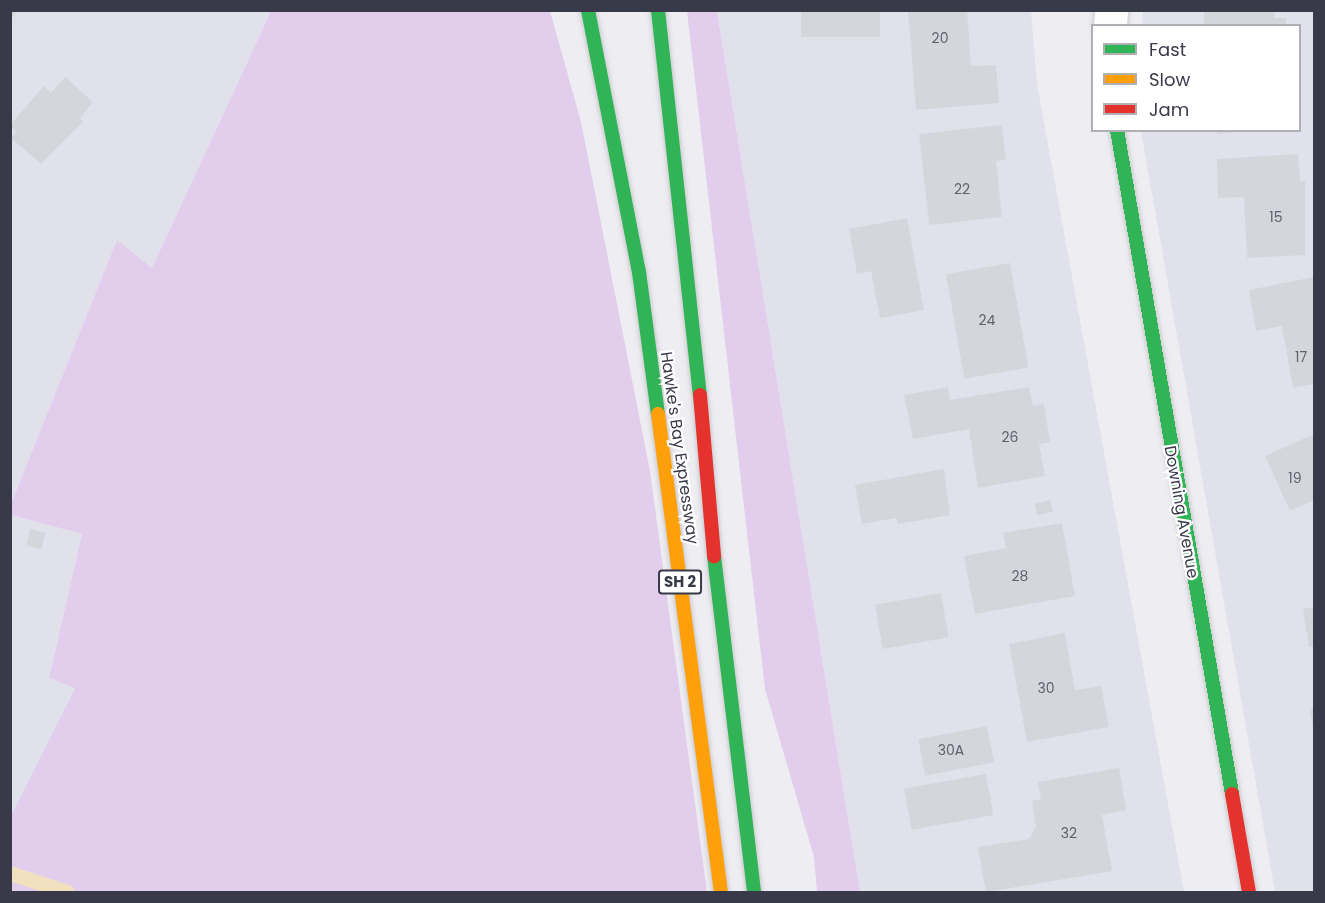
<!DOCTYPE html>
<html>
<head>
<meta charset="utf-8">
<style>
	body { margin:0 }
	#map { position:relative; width:1325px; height:903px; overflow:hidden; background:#ededf2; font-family:Poppins,sans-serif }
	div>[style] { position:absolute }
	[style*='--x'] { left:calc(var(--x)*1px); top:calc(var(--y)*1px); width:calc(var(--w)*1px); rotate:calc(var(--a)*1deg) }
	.residential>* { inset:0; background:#e1e1ec }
	.green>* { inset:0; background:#e3cded }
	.stream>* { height:15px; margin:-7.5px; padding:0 7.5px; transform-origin:7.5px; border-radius:7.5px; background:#f0e0be }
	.building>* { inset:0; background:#d5d6dc; transform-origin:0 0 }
	.roads { filter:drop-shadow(0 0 2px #cacad0) drop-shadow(0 0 2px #cacad0) }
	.street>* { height:33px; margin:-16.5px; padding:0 16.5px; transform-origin:16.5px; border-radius:16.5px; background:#fcfcfd }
	.fast>* { height:14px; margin:-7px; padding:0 7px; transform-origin:7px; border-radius:7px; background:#30b455 }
	.slow>* { height:14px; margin:-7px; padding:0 7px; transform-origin:7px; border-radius:7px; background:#ff9f0a }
	.jam>* { height:14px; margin:-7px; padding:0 7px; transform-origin:7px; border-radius:7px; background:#e5322d }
	span { translate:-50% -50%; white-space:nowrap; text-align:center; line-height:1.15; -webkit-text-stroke:4.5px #fff; paint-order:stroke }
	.number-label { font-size:14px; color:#60616e }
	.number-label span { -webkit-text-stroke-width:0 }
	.shield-label span { padding:2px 4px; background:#fff; border:2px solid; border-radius:4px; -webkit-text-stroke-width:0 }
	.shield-label { font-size:15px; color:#383949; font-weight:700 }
	.street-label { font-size:16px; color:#383949 }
	.frame { position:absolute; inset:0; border:12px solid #383949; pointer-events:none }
	.legend { position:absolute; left:1091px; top:24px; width:210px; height:108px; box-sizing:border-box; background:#fff; border:2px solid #afb0b6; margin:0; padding:8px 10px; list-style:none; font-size:18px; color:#383949 }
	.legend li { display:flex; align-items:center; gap:12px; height:30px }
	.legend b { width:30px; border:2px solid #afb0b6 }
</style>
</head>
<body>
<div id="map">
	<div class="residential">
		<i style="clip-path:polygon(11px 11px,271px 11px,152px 268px,117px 241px,11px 504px)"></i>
		<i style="clip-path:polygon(717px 11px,1031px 11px,1037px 84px,1184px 892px,860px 892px)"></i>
		<i style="clip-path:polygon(1143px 11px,1314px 11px,1314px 892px,1275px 892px,1141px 131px,1300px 130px,1300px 26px,1142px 25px)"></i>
		<i style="clip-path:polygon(11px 515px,82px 534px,49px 678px,75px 687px,11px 818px)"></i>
	</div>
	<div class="green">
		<i style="clip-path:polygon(271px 11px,550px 11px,581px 122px,650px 471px,707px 892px,11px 892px,10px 818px,75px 688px,49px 678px,82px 534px,11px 515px,11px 504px,117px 240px,152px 268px)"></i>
		<i style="clip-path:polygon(687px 11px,717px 11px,860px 892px,817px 892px,814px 857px,765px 689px)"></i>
	</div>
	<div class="stream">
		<i style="--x:10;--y:873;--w:60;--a:18.4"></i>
	</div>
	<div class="building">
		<i style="clip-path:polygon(10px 10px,19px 10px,10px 20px)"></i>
		<i style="left:801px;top:10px;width:79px;height:27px"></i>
		<i style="clip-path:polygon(908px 10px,967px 10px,971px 66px,996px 65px,999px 103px,916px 110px)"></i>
		<i style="clip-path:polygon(1204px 10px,1274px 10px,1274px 18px,1286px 18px,1286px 26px,1204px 26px)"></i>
		<i style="clip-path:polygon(65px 77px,93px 102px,80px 118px,83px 122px,41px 164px,11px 138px,16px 132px,10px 125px,44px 86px,51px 93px)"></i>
		<i style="clip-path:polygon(1002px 125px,1006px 160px,996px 161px,1002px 217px,929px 225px,919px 134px)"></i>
		<i style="clip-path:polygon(1217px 130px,1236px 130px,1236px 132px,1217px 134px)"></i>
		<i style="clip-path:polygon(1298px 154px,1300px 182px,1305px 181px,1305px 255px,1247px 258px,1244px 197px,1218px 198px,1217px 159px)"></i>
		<i style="clip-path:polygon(907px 218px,924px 310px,880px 318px,871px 271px,857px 274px,849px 229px)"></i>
		<i style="left:1010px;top:263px;width:106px;height:65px;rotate:80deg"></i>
		<i style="clip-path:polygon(1314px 277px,1314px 384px,1293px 388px,1282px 326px,1256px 331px,1249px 290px)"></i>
		<i style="clip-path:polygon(948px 387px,950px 400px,1029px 387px,1033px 406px,1044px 404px,1050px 442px,1039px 444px,1045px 476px,978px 488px,969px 429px,913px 439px,904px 395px)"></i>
		<i style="clip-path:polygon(1314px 434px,1314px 500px,1290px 511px,1265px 456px)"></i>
		<i style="clip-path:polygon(944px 469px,950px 515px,898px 524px,896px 518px,862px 524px,855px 485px)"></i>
		<i style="left:1050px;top:500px;width:12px;height:16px;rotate:76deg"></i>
		<i style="clip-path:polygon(1062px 523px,1075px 596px,975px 614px,964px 556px,1006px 548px,1003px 533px)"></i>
		<i style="left:30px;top:529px;width:16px;height:17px;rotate:14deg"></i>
		<i style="left:941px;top:593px;width:45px;height:67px;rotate:80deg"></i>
		<i style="clip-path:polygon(1314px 607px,1314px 646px,1309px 647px,1303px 609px)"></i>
		<i style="clip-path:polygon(1065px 633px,1075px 690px,1101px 686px,1109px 727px,1027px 742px,1009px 644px)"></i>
		<i style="clip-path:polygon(1314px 708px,1314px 727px,1313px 727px,1310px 709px)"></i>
		<i style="left:987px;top:726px;width:37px;height:70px;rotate:79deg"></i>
		<i style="clip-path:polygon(1119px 768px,1126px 810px,1102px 815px,1112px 871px,986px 892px,978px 847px,1029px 839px,1036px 827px,1032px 801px,1041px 799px,1038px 782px)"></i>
		<i style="left:986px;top:774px;width:42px;height:83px;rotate:80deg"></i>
	</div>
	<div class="roads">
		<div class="street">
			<i style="--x:1110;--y:26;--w:16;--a:-86"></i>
		</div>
		<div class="fast">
			<i style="--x:588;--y:10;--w:267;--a:79"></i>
			<i style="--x:639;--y:272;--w:143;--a:82.4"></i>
			<i style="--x:658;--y:10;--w:387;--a:83.8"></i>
			<i style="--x:1117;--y:130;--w:674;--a:80.17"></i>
			<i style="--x:714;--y:556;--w:338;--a:83.2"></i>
		</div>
		<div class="slow">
			<i style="--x:658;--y:414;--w:482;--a:82.5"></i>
		</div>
		<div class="jam">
			<i style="--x:700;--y:395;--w:162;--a:85"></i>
			<i style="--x:1232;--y:794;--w:99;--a:80.2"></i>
		</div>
	</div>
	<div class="number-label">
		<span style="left:940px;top:38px">20</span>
		<span style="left:962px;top:189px">22</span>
		<span style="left:1276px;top:217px">15</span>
		<span style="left:987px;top:320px">24</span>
		<span style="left:1301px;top:357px">17</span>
		<span style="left:1010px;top:437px">26</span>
		<span style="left:1295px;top:478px">19</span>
		<span style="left:1020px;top:576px">28</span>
		<span style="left:1046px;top:688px">30</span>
		<span style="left:951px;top:750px">30A</span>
		<span style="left:1069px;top:833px">32</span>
	</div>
	<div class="shield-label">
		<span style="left:680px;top:582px">SH 2</span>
	</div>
	<div class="street-label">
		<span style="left:679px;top:448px;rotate:82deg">Hawke's Bay Expressway</span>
		<span style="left:1181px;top:512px;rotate:80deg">Downing Avenue</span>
	</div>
	<div class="frame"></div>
	<ul class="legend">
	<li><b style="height:8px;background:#30b455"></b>Fast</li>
	<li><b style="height:8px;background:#ff9f0a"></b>Slow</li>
	<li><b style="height:8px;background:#e5322d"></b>Jam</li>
	</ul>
</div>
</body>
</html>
